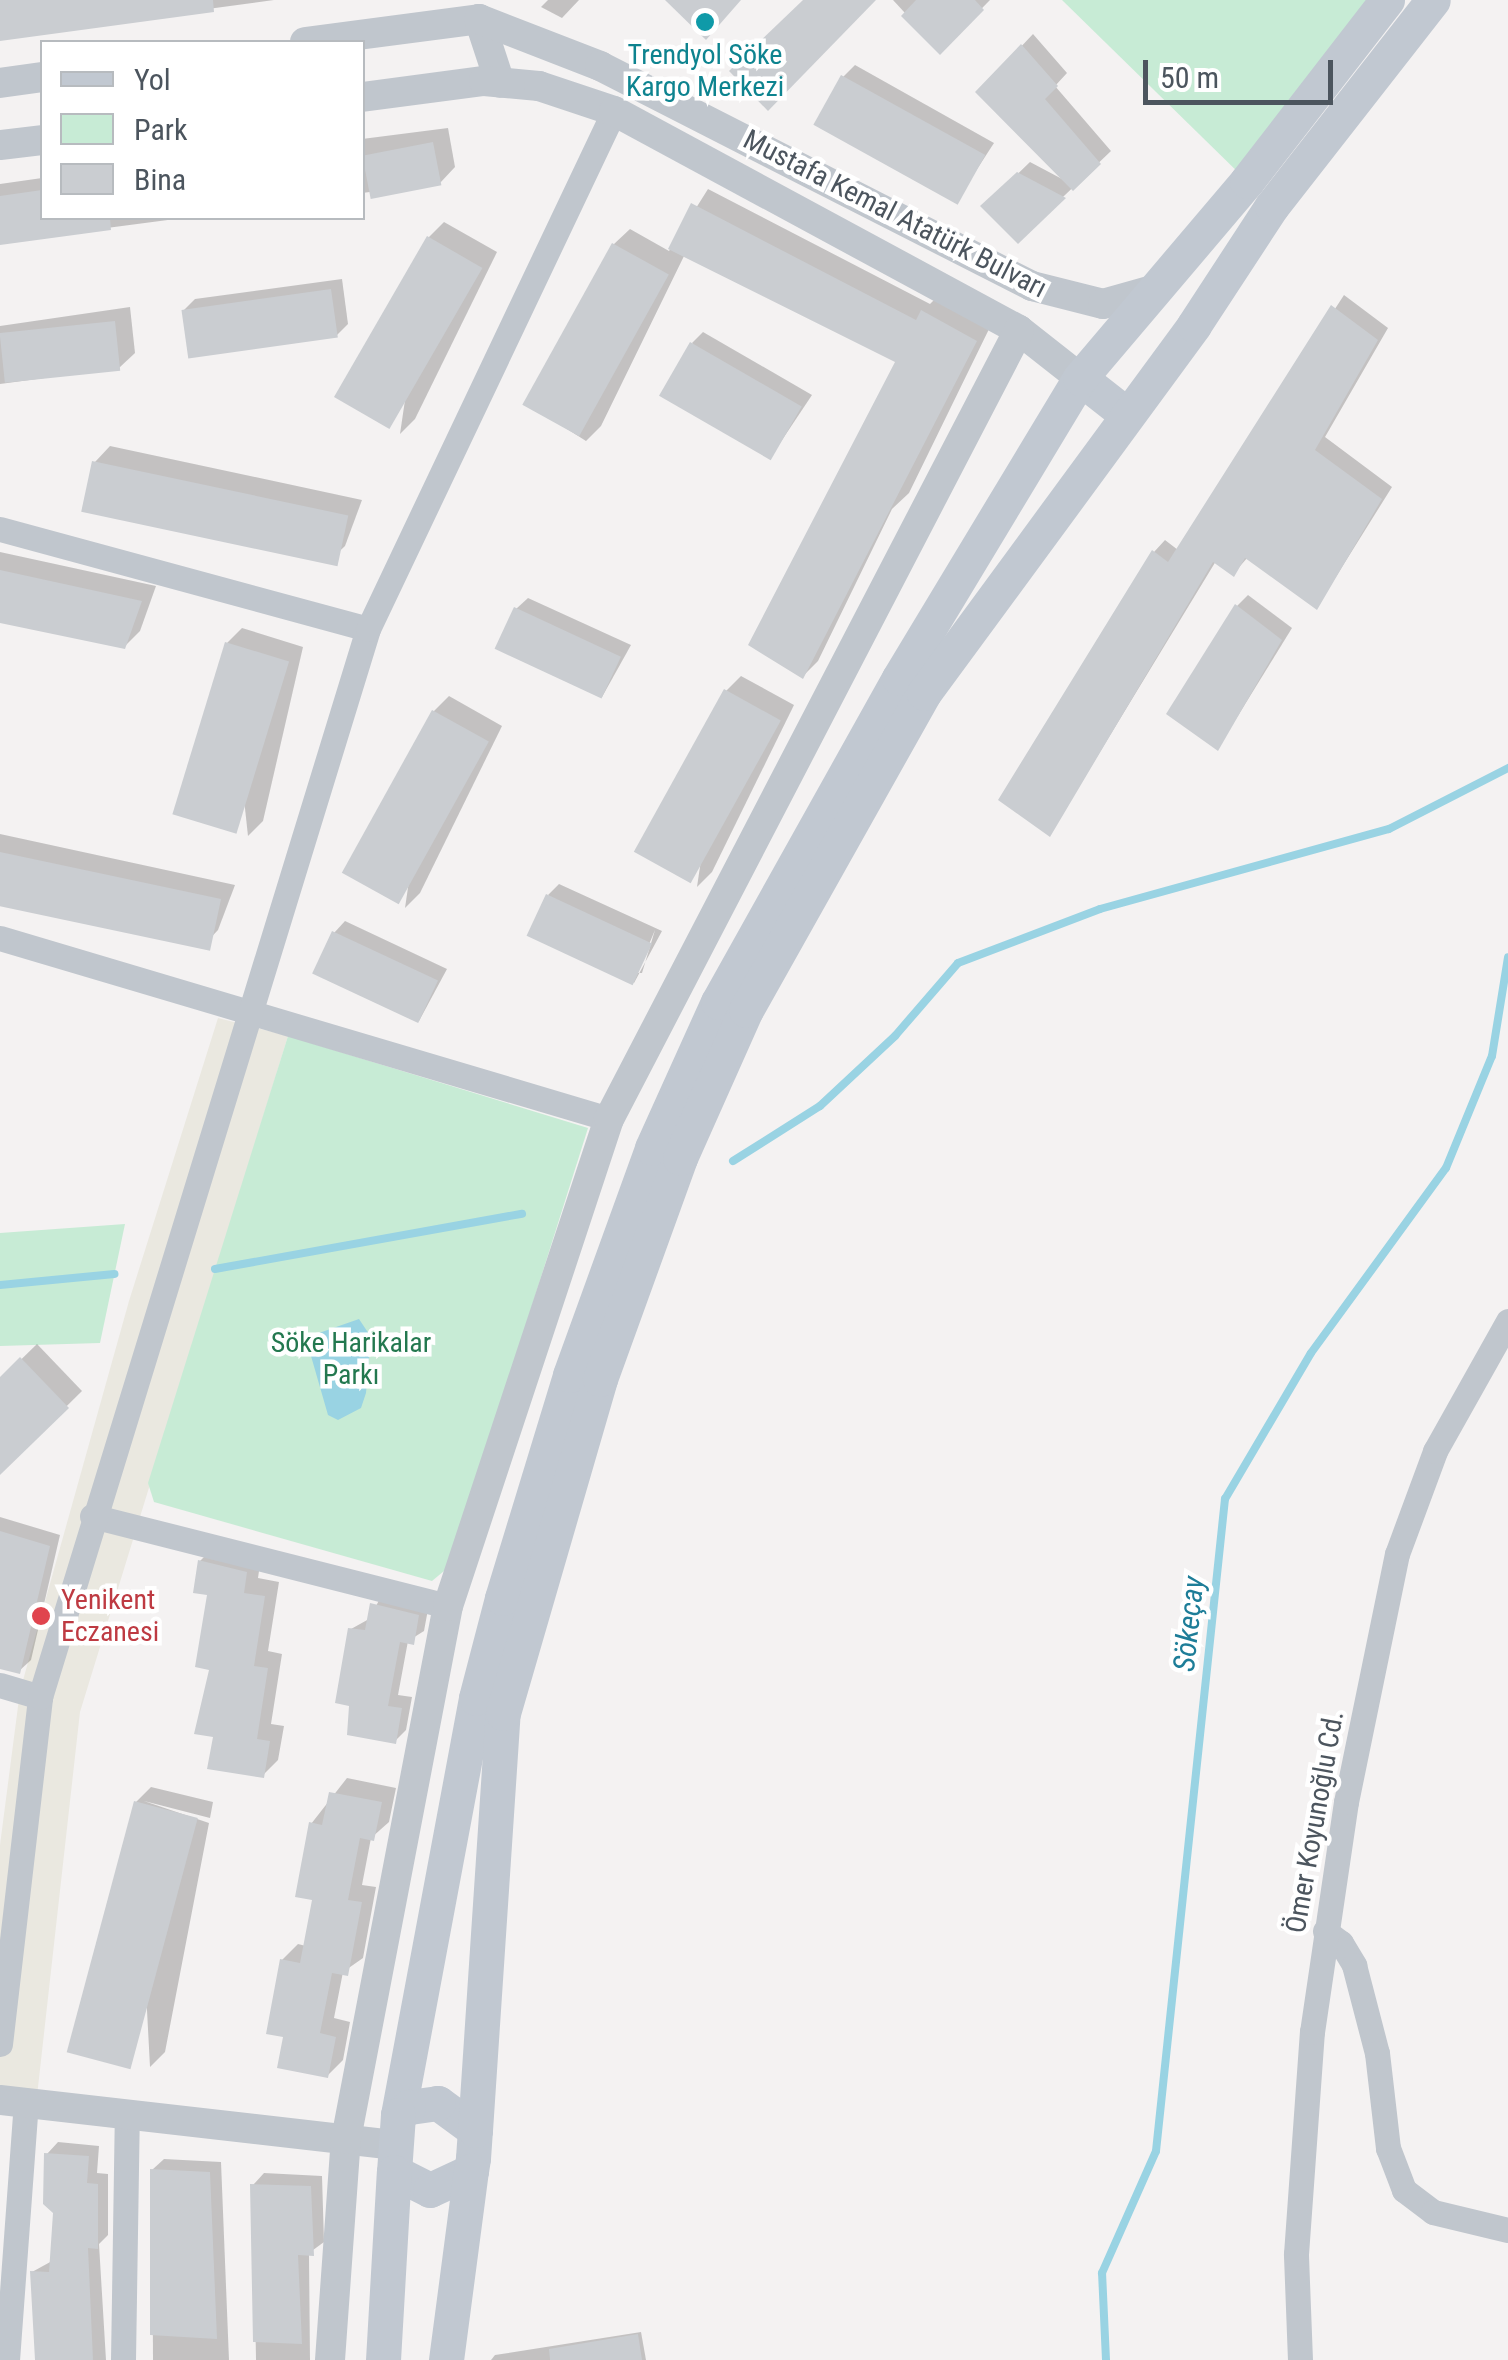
<!DOCTYPE html>
<html>
<head>
<meta charset="utf-8">
<style>
	body { margin:0 }
	#map { position:relative; width:1508px; height:2360px; overflow:hidden; background:#f4f2f2; font-family:"Roboto Condensed",sans-serif }
	div>[style] { position:absolute }
	[style*='--x'] { left:calc(var(--x)*1px); top:calc(var(--y)*1px); width:calc(var(--w)*1px); rotate:calc(var(--a)*1deg) }
	.commercial>* { inset:0; background:#eae8e0 }
	.green>* { inset:0; background:#c7ebd5 }
	.water>* { inset:0; background:#99d3e3 }
	.shadow>* { inset:0; background:#0003 }
	.stream>* { height:8px; margin:-4px; padding:0 4px; transform-origin:4px; border-radius:4px; background:#99d3e3 }
	.building>* { inset:0; background:#cacdd1; transform-origin:0 0 }
	.minor>* { height:25px; margin:-12.5px; padding:0 12.5px; transform-origin:12.5px; border-radius:12.5px; background:#c0c6cd }
	.tertiary>* { height:30px; margin:-15px; padding:0 15px; transform-origin:15px; border-radius:15px; background:#c0c6cd }
	.secondary>* { height:35px; margin:-17.5px; padding:0 17.5px; transform-origin:17.5px; border-radius:17.5px; background:#c1c8d1 }
	.dots>* { width:28px; height:28px; translate:-50% -50%; box-sizing:border-box; border:5px solid #fff; border-radius:50% }
	span { translate:-50% -50%; white-space:nowrap; text-align:center; line-height:1.15; -webkit-text-stroke:9px #fff; paint-order:stroke }
	.culture-label { font-size:28px; color:#0d838f }
	.street-label { font-size:28px; color:#4c555e }
	.park-label { font-size:28px; color:#23784f }
	.health-label { font-size:28px; color:#be3a42 }
	.left { translate:0 -50%; text-align:left }
	.water-label { font-size:30px; color:#1d7d98; font-style:italic }
	.legend { position:absolute; left:40px; top:40px; width:325px; height:180px; box-sizing:border-box; background:#fff; border:2px solid #b7bbbf; margin:0; padding:12px 18px; list-style:none; font-size:30px; color:#4c555e }
	.legend li { display:flex; align-items:center; gap:20px; height:50px }
	.legend b { width:50px; border:2px solid #b7bbbf }
	.scale { position:absolute; left:1143px; top:60px; width:190px; height:45px; box-sizing:border-box; border:5px solid #4c555e; border-top:0; padding-left:12px; font-size:30px; line-height:35px; white-space:nowrap; color:#4c555e; -webkit-text-stroke:8px #fff; paint-order:stroke }
</style>
</head>
<body>
<div id="map">
	<div class="commercial">
		<i style="clip-path:polygon(218px 1018px,288px 1036px,80px 1712px,36px 2105px,0 2101px,0 1845px,20px 1691px,129px 1301px)"></i>
	</div>
	<div class="green">
		<i style="clip-path:polygon(1062px 0,1387px 0,1247px 181px)"></i>
		<i style="clip-path:polygon(288px 1036px,588px 1128px,450px 1566px,432px 1581px,154px 1502px,148px 1483px)"></i>
		<i style="clip-path:polygon(125px 1224px,100px 1343px,0 1346px,0 1233px)"></i>
	</div>
	<div class="water">
		<i style="clip-path:polygon(359px 1319px,371px 1337px,366px 1393px,361px 1408px,338px 1420px,328px 1415px,311px 1356px,299px 1340px)"></i>
	</div>
	<div class="shadow">
		<i style="clip-path:polygon(0 0,274px 0,0 37px)"></i>
		<i style="clip-path:polygon(548px 0,579px 0,562px 18px,541px 7px)"></i>
		<i style="clip-path:polygon(893px 0,990px 0,940px 51px)"></i>
		<i style="clip-path:polygon(1033px 34px,1067px 73px,1055px 86px,1111px 151px,1018px 240px,984px 206px,1030px 162px,1064px 180px,978px 92px)"></i>
		<i style="clip-path:polygon(855px 65px,994px 143px,955px 203px,843px 77px)"></i>
		<i style="clip-path:polygon(448px 128px,455px 167px,440px 183px,362px 193px,362px 139px)"></i>
		<i style="clip-path:polygon(42px 178px,42px 218px,183px 218px,0 242px,0 184px)"></i>
		<i style="clip-path:polygon(708px 189px,930px 304px,938px 296px,991px 325px,909px 493px,892px 509px,818px 661px,803px 676px,899px 361px,685px 254px,601px 426px,586px 441px,534px 408px,614px 244px,630px 229px,669px 251px)"></i>
		<i style="clip-path:polygon(444px 222px,497px 252px,415px 419px,400px 434px,429px 237px)"></i>
		<i style="clip-path:polygon(342px 279px,348px 324px,337px 335px,184px 310px,195px 299px)"></i>
		<i style="clip-path:polygon(1344px 295px,1388px 328px,1325px 437px,1392px 487px,1317px 607px,1248px 557px,1234px 573px,1216px 561px,1050px 834px,1154px 552px,1165px 540px,1178px 550px)"></i>
		<i style="clip-path:polygon(130px 307px,135px 353px,119px 368px,0 384px,0 326px)"></i>
		<i style="clip-path:polygon(703px 332px,812px 395px,772px 455px,692px 343px)"></i>
		<i style="clip-path:polygon(110px 446px,362px 500px,345px 546px,329px 561px,95px 462px)"></i>
		<i style="clip-path:polygon(0 552px,156px 586px,140px 631px,124px 647px,0 620px)"></i>
		<i style="clip-path:polygon(1248px 595px,1292px 628px,1218px 748px,1237px 606px)"></i>
		<i style="clip-path:polygon(528px 598px,631px 645px,602px 697px,516px 609px)"></i>
		<i style="clip-path:polygon(242px 628px,303px 647px,263px 821px,248px 836px,227px 643px)"></i>
		<i style="clip-path:polygon(741px 676px,794px 705px,712px 872px,697px 887px,726px 691px)"></i>
		<i style="clip-path:polygon(449px 696px,502px 726px,420px 893px,405px 908px,434px 711px)"></i>
		<i style="clip-path:polygon(0 834px,235px 885px,218px 930px,203px 946px,0 903px)"></i>
		<i style="clip-path:polygon(evenodd,559px 884px,662px 931px,634px 983px,548px 895px,559px 884px,655px 930px,642px 973px,637px 973px,655px 930px)"></i>
		<i style="clip-path:polygon(345px 921px,447px 969px,419px 1021px,334px 933px)"></i>
		<i style="clip-path:polygon(37px 1344px,82px 1391px,0 1472px,0 1380px)"></i>
		<i style="clip-path:polygon(0 1517px,60px 1535px,31px 1660px,19px 1671px,0 1667px)"></i>
		<i style="clip-path:polygon(216px 1545px,261px 1557px,258px 1578px,279px 1582px,268px 1651px,282px 1654px,271px 1724px,284px 1726px,278px 1760px,263px 1775px,215px 1735px,210px 1593px,200px 1561px)"></i>
		<i style="clip-path:polygon(383px 1593px,429px 1604px,424px 1631px,408px 1641px,398px 1695px,412px 1697px,406px 1730px,395px 1741px,351px 1629px,369px 1619px)"></i>
		<i style="clip-path:polygon(347px 1778px,396px 1788px,389px 1822px,371px 1838px,362px 1885px,376px 1887px,363px 1958px,343px 1972px,334px 2018px,350px 2022px,343px 2060px,328px 2075px,286px 2035px,282px 1960px,298px 1944px,306px 1946px,315px 1898px,311px 1824px)"></i>
		<i style="clip-path:polygon(151px 1787px,213px 1802px,210px 1818px,144px 1801px,209px 1823px,165px 2052px,150px 2067px,136px 1802px)"></i>
		<i style="clip-path:polygon(58px 2142px,99px 2146px,97px 2173px,108px 2174px,108px 2235px,99px 2244px,106px 2360px,36px 2360px,32px 2272px,52px 2261px,56px 2212px,47px 2154px)"></i>
		<i style="clip-path:polygon(164px 2159px,221px 2162px,229px 2360px,153px 2360px,152px 2170px)"></i>
		<i style="clip-path:polygon(264px 2173px,322px 2176px,324px 2242px,309px 2253px,310px 2360px,256px 2360px,253px 2185px)"></i>
		<i style="clip-path:polygon(641px 2332px,646px 2360px,491px 2360px,495px 2355px)"></i>
	</div>
	<div class="stream">
		<i style="--x:733;--y:1161;--w:103;--a:-32.3"></i>
		<i style="--x:820;--y:1106;--w:103;--a:-43"></i>
		<i style="--x:895;--y:1036;--w:96;--a:-49.2"></i>
		<i style="--x:958;--y:963;--w:152;--a:-20.8"></i>
		<i style="--x:1100;--y:909;--w:300;--a:-15.5"></i>
		<i style="--x:1389;--y:829;--w:134;--a:-27.1"></i>
		<i style="--x:215;--y:1269;--w:312;--a:-10.2"></i>
		<i style="--x:0;--y:1285;--w:115;--a:-5.5"></i>
		<i style="--x:1106;--y:2360;--w:87;--a:-92.6"></i>
		<i style="--x:1102;--y:2273;--w:133;--a:-66.1"></i>
		<i style="--x:1156;--y:2151;--w:656;--a:-83.96"></i>
		<i style="--x:1225;--y:1499;--w:169;--a:-59.5"></i>
		<i style="--x:1311;--y:1353;--w:229;--a:-53.9"></i>
		<i style="--x:1446;--y:1168;--w:121;--a:-67.7"></i>
		<i style="--x:1492;--y:1056;--w:100;--a:-80.8"></i>
	</div>
	<div class="building">
		<i style="clip-path:polygon(0 0,213px 0,214px 12px,0 41px)"></i>
		<i style="clip-path:polygon(665px 0,741px 0,706px 40px)"></i>
		<i style="clip-path:polygon(803px 0,876px 0,768px 111px,729px 71px)"></i>
		<i style="clip-path:polygon(916px 0,975px 0,984px 10px,940px 55px,901px 16px)"></i>
		<i style="clip-path:polygon(1021px 44px,1058px 86px,1045px 99px,1101px 164px,1073px 191px,975px 92px)"></i>
		<i style="left:841px;top:75px;width:165px;height:57px;rotate:29deg"></i>
		<i style="left:433px;top:142px;width:44px;height:72px;rotate:79deg"></i>
		<i style="clip-path:polygon(1017px 172px,1066px 198px,1018px 244px,980px 206px)"></i>
		<i style="clip-path:polygon(42px 190px,42px 218px,110px 218px,111px 230px,0 245px,0 196px)"></i>
		<i style="clip-path:polygon(691px 203px,916px 320px,921px 310px,977px 341px,803px 679px,748px 645px,895px 362px,668px 249px)"></i>
		<i style="left:427px;top:236px;width:64px;height:186px;rotate:30deg"></i>
		<i style="left:612px;top:243px;width:65px;height:185px;rotate:29deg"></i>
		<i style="left:331px;top:289px;width:49px;height:151px;rotate:82deg"></i>
		<i style="clip-path:polygon(1331px 305px,1378px 340px,1315px 450px,1382px 499px,1317px 610px,1245px 558px,1234px 577px,1213px 562px,1050px 837px,998px 800px,1152px 550px,1168px 562px)"></i>
		<i style="left:115px;top:321px;width:50px;height:116px;rotate:84deg"></i>
		<i style="left:690px;top:342px;width:129px;height:62px;rotate:30deg"></i>
		<i style="left:92px;top:461px;width:262px;height:52px;rotate:12deg"></i>
		<i style="clip-path:polygon(0 570px,142px 601px,125px 649px,0 623px)"></i>
		<i style="clip-path:polygon(1235px 604px,1282px 640px,1218px 751px,1166px 714px)"></i>
		<i style="left:514px;top:607px;width:118px;height:46px;rotate:25deg"></i>
		<i style="left:225px;top:642px;width:67px;height:180px;rotate:17deg"></i>
		<i style="left:724px;top:689px;width:65px;height:186px;rotate:29deg"></i>
		<i style="left:432px;top:710px;width:65px;height:186px;rotate:29deg"></i>
		<i style="left:0;top:852px;width:226px;height:53px;rotate:12deg"></i>
		<i style="left:546px;top:894px;width:117px;height:46px;rotate:25deg"></i>
		<i style="left:332px;top:931px;width:117px;height:47px;rotate:25deg"></i>
		<i style="clip-path:polygon(20px 1357px,69px 1408px,0 1475px,0 1377px)"></i>
		<i style="clip-path:polygon(0 1531px,50px 1546px,20px 1674px,0 1669px)"></i>
		<i style="clip-path:polygon(198px 1560px,247px 1572px,244px 1593px,265px 1596px,254px 1666px,268px 1668px,257px 1739px,270px 1741px,264px 1778px,207px 1769px,213px 1737px,194px 1734px,209px 1670px,195px 1667px,207px 1595px,193px 1593px)"></i>
		<i style="clip-path:polygon(370px 1603px,419px 1615px,414px 1645px,400px 1642px,388px 1706px,402px 1708px,396px 1744px,347px 1735px,349px 1706px,335px 1703px,348px 1628px,365px 1630px)"></i>
		<i style="clip-path:polygon(329px 1792px,382px 1802px,374px 1841px,360px 1838px,348px 1900px,362px 1902px,348px 1976px,332px 1973px,320px 2033px,336px 2037px,328px 2078px,277px 2068px,283px 2037px,266px 2034px,280px 1959px,300px 1963px,312px 1900px,295px 1897px,309px 1822px,322px 1825px)"></i>
		<i style="left:134px;top:1801px;width:66px;height:260px;rotate:15deg"></i>
		<i style="clip-path:polygon(44px 2153px,89px 2156px,87px 2183px,98px 2184px,98px 2249px,88px 2248px,93px 2360px,35px 2360px,30px 2271px,49px 2272px,53px 2213px,43px 2204px)"></i>
		<i style="clip-path:polygon(150px 2169px,210px 2172px,217px 2339px,150px 2335px)"></i>
		<i style="clip-path:polygon(250px 2184px,311px 2186px,314px 2256px,298px 2255px,302px 2344px,253px 2342px)"></i>
		<i style="clip-path:polygon(638px 2334px,642px 2360px,550px 2360px,549px 2349px)"></i>
	</div>
	<div class="minor">
		<i style="--x:0;--y:529;--w:381;--a:15.2"></i>
		<i style="--x:0;--y:938;--w:635;--a:16.55"></i>
		<i style="--x:92;--y:1516;--w:367;--a:14.2"></i>
		<i style="--x:0;--y:1685;--w:42;--a:16.7"></i>
		<i style="--x:1325;--y:1931;--w:20;--a:37"></i>
		<i style="--x:1341;--y:1943;--w:26;--a:59"></i>
		<i style="--x:1354;--y:1965;--w:91;--a:75.4"></i>
		<i style="--x:1377;--y:2053;--w:96;--a:83.4"></i>
		<i style="--x:1388;--y:2148;--w:45;--a:69.1"></i>
		<i style="--x:1404;--y:2190;--w:36;--a:37"></i>
		<i style="--x:1433;--y:2212;--w:77;--a:13.5"></i>
		<i style="--x:0;--y:2044;--w:349;--a:-83.4"></i>
		<i style="--x:40;--y:1697;--w:1117;--a:-72.93"></i>
		<i style="--x:368;--y:629;--w:573;--a:-64.6"></i>
		<i style="--x:7;--y:2360;--w:257;--a:-85.8"></i>
		<i style="--x:123;--y:2360;--w:243;--a:-89.1"></i>
		<i style="--x:1300;--y:2360;--w:106;--a:-92.2"></i>
		<i style="--x:1296;--y:2254;--w:223;--a:-85.9"></i>
		<i style="--x:1312;--y:2032;--w:232;--a:-81.6"></i>
		<i style="--x:1346;--y:1802;--w:253;--a:-78.4"></i>
		<i style="--x:1397;--y:1554;--w:110;--a:-69.7"></i>
		<i style="--x:1435;--y:1451;--w:149;--a:-60.7"></i>
	</div>
	<div class="tertiary">
		<i style="--x:479;--y:19;--w:67;--a:71.8"></i>
		<i style="--x:305;--y:42;--w:176;--a:-7.5"></i>
		<i style="--x:479;--y:19;--w:130;--a:21.2"></i>
		<i style="--x:600;--y:66;--w:485;--a:27"></i>
		<i style="--x:1032;--y:286;--w:73;--a:14.2"></i>
		<i style="--x:1103;--y:304;--w:48;--a:-15.8"></i>
		<i style="--x:0;--y:83;--w:42;--a:-8.1"></i>
		<i style="--x:362;--y:97;--w:123;--a:-7.5"></i>
		<i style="--x:484;--y:81;--w:55;--a:5.2"></i>
		<i style="--x:539;--y:86;--w:79;--a:18.4"></i>
		<i style="--x:614;--y:111;--w:460;--a:28.4"></i>
		<i style="--x:1019;--y:330;--w:78;--a:38.2"></i>
		<i style="--x:0;--y:145;--w:42;--a:-6.8"></i>
		<i style="--x:0;--y:2100;--w:398;--a:6.5"></i>
		<i style="--x:330;--y:2360;--w:222;--a:-85.9"></i>
		<i style="--x:346;--y:2139;--w:543;--a:-79.17"></i>
		<i style="--x:448;--y:1606;--w:513;--a:-71.71"></i>
		<i style="--x:609;--y:1119;--w:889;--a:-62.54"></i>
	</div>
	<div class="secondary">
		<i style="--x:1080;--y:378;--w:60;--a:38.2"></i>
		<i style="--x:398;--y:2115;--w:424;--a:-79.4"></i>
		<i style="--x:476;--y:1698;--w:103;--a:-75.4"></i>
		<i style="--x:502;--y:1598;--w:233;--a:-73"></i>
		<i style="--x:570;--y:1375;--w:241;--a:-70.1"></i>
		<i style="--x:652;--y:1148;--w:160;--a:-65.7"></i>
		<i style="--x:718;--y:1002;--w:371;--a:-60.8"></i>
		<i style="--x:899;--y:678;--w:350;--a:-58.9"></i>
		<i style="--x:1080;--y:378;--w:258;--a:-49.7"></i>
		<i style="--x:1247;--y:181;--w:229;--a:-52.3"></i>
		<i style="--x:475;--y:2130;--w:46;--a:-143.9"></i>
		<i style="--x:438;--y:2103;--w:30;--a:172"></i>
		<i style="--x:408;--y:2107;--w:13;--a:141"></i>
		<i style="--x:398;--y:2115;--w:57;--a:94"></i>
		<i style="--x:394;--y:2172;--w:40;--a:26.6"></i>
		<i style="--x:430;--y:2190;--w:45;--a:-24.9"></i>
		<i style="--x:471;--y:2171;--w:13;--a:-81"></i>
		<i style="--x:473;--y:2158;--w:28;--a:-86"></i>
		<i style="--x:475;--y:2130;--w:418;--a:-86.2"></i>
		<i style="--x:503;--y:1713;--w:348;--a:-73.8"></i>
		<i style="--x:600;--y:1379;--w:235;--a:-70.1"></i>
		<i style="--x:680;--y:1158;--w:162;--a:-66"></i>
		<i style="--x:746;--y:1010;--w:364;--a:-60.7"></i>
		<i style="--x:924;--y:693;--w:456;--a:-53.7"></i>
		<i style="--x:1194;--y:325;--w:142;--a:-56.8"></i>
		<i style="--x:1272;--y:206;--w:261;--a:-52"></i>
		<i style="--x:383;--y:2360;--w:188;--a:-86.7"></i>
		<i style="--x:446;--y:2360;--w:191;--a:-82.5"></i>
	</div>
	<div class="dots">
		<i style="left:705px;top:22px;background:#0f9aa8"></i>
		<i style="left:41px;top:1616px;background:#e0444e"></i>
	</div>
	<div class="culture-label">
		<span style="left:705px;top:71px">Trendyol Söke<br>Kargo Merkezi</span>
	</div>
	<div class="street-label">
		<span style="left:895px;top:214px;rotate:27deg">Mustafa Kemal Atatürk Bulvarı</span>
		<span style="left:1315px;top:1822px;rotate:-80deg">Ömer Koyunoğlu Cd.</span>
	</div>
	<div class="park-label">
		<span style="left:351px;top:1359px">Söke Harikalar<br>Parkı</span>
	</div>
	<div class="health-label">
		<span class="left" style="left:61px;top:1616px">Yenikent<br>Eczanesi</span>
	</div>
	<div class="water-label">
		<span style="left:1189px;top:1624px;rotate:-84deg">Sökeçay</span>
	</div>
	<ul class="legend">
	<li><b style="height:12px;background:#c1c8d1"></b>Yol</li>
	<li><b style="height:28px;background:#c7ebd5"></b>Park</li>
	<li><b style="height:28px;background:#cacdd1"></b>Bina</li>
	</ul>
	<div class="scale">50 m</div>
</div>
</body>
</html>
